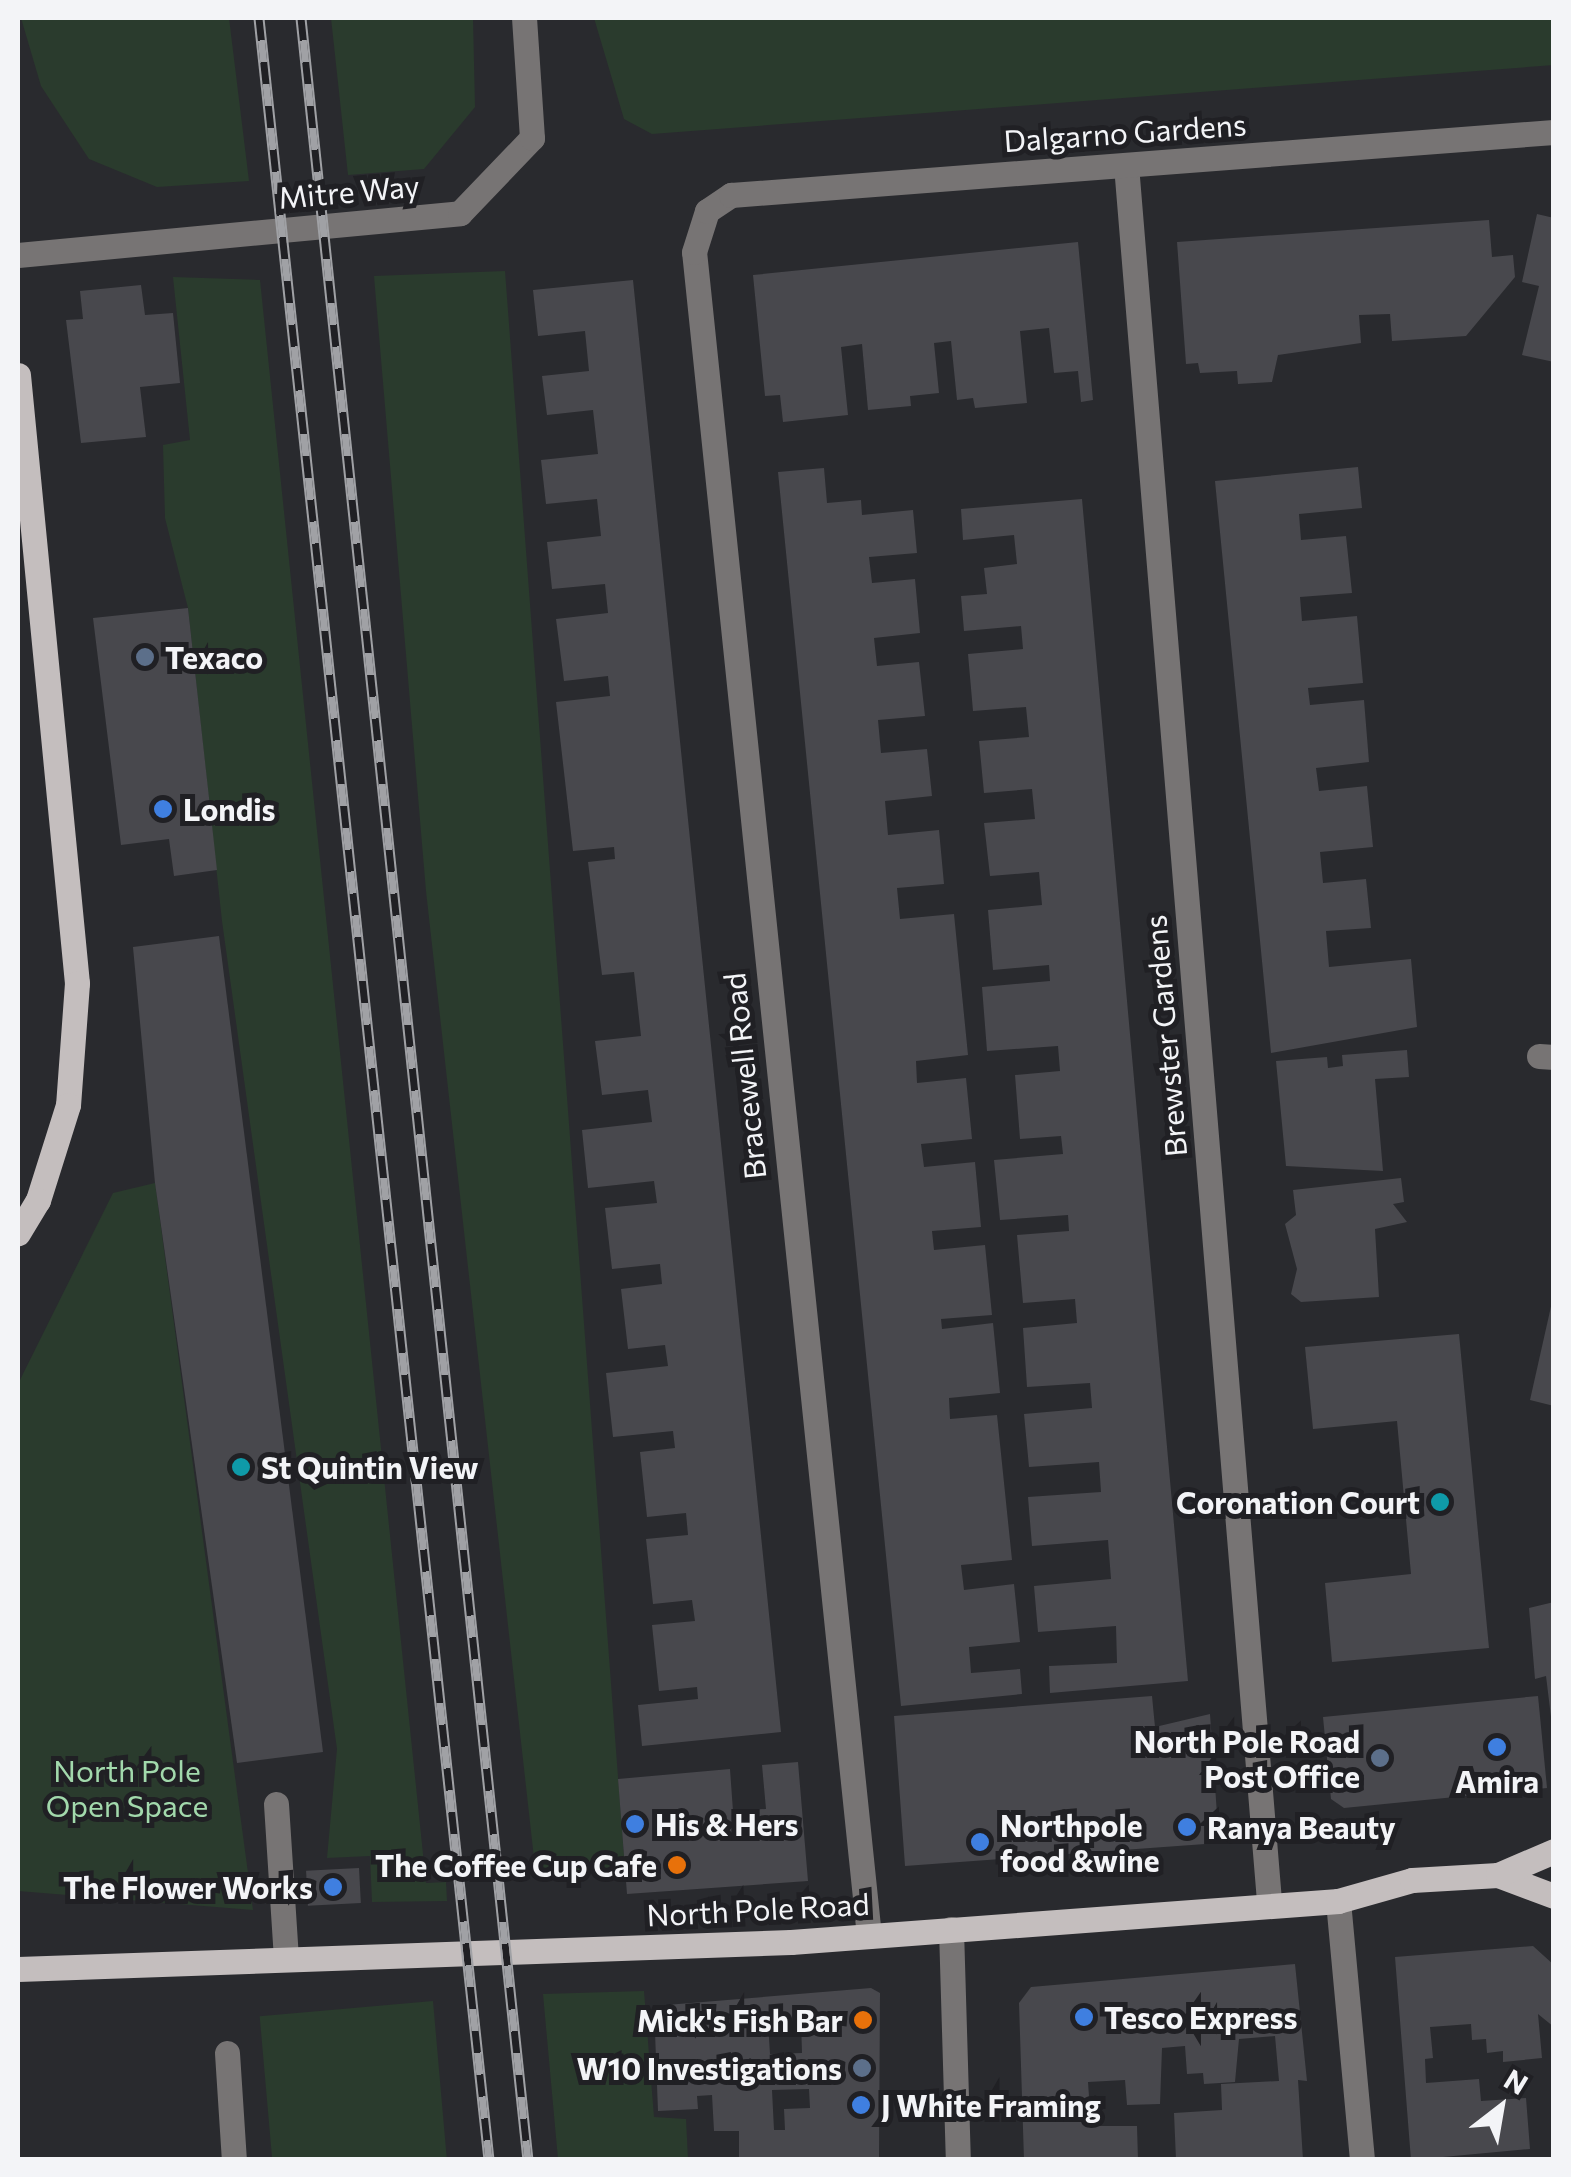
<!DOCTYPE html>
<html>
<head>
<meta charset="utf-8">
<style>
	body { margin:0 }
	#map { position:relative; width:1571px; height:2177px; overflow:hidden; background:#292a2e; font-family:Commissioner,sans-serif }
	div>[style] { position:absolute }
	[style*='--x'] { left:calc(var(--x)*1px); top:calc(var(--y)*1px); width:calc(var(--w)*1px); rotate:calc(var(--a)*1deg) }
	.green>* { inset:0; background:#2a3b2d; transform-origin:0 0 }
	.building>* { inset:0; background:#48484d; transform-origin:0 0 }
	.minor>* { height:25px; margin:-12.5px; padding:0 12.5px; transform-origin:12.5px; border-radius:12.5px; background:#777474 }
	.major>* { height:25px; margin:-12.5px; padding:0 12.5px; transform-origin:12.5px; border-radius:12.5px; background:#c4bebe }
	.rail>* { height:11px; margin-top:-5.5px; transform-origin:0; background:repeating-linear-gradient(90deg,#202024 0 22px,#a0a1a5 0 44px); box-sizing:border-box; border-block:2px solid #a0a1a5 }
	.dots>* { width:28px; height:28px; translate:-50% -50%; box-sizing:border-box; border:5px solid #202024; border-radius:50% }
	span { translate:-50% -50%; white-space:nowrap; text-align:center; line-height:1.15; -webkit-text-stroke:10px #202024; paint-order:stroke }
	.street-label { font-size:30px; color:#f3f4f7 }
	.poi-label { font-size:30px; color:#f3f4f7; font-weight:700 }
	.left { translate:0 -50%; text-align:left }
	.right { translate:-100% -50%; text-align:right }
	.park-label { font-size:30px; color:#a2d9ac }
	.frame { position:absolute; inset:0; border:20px solid #f3f4f7; pointer-events:none }
	.north { position:absolute; left:1451px; top:2057px; width:100px; height:100px; -webkit-text-stroke:8px #202024; paint-order:stroke; rotate:31deg; font-size:28px; font-weight:700; line-height:40px; text-align:center; color:#f3f4f7 }
	.north::after { content:''; display:block; margin:auto; width:35px; height:45px; background:#f3f4f7; clip-path:polygon(50% 0,100% 100%,50% 72%,0 100%) }
</style>
</head>
<body>
<div id="map">
	<div class="green">
		<i style="clip-path:polygon(21px 18px,229px 18px,249px 181px,157px 187px,89px 159px,41px 86px)"></i>
		<i style="clip-path:polygon(331px 18px,473px 18px,475px 107px,424px 169px,348px 175px)"></i>
		<i style="clip-path:polygon(594px 18px,1553px 18px,1554px 65px,652px 134px,624px 119px)"></i>
		<i style="clip-path:polygon(505px 271px,625px 1870px,536px 1876px,426px 891px,374px 276px)"></i>
		<i style="clip-path:polygon(173px 277px,260px 280px,426px 1883px,446px 1882px,447px 1901px,372px 1902px,370px 1856px,327px 1858px,337px 1749px,222px 921px,188px 608px,165px 518px,163px 445px,190px 440px)"></i>
		<i style="clip-path:polygon(155px 1183px,253px 1910px,18px 1891px,18px 1384px,113px 1193px)"></i>
		<i style="clip-path:polygon(644px 1991px,654px 2117px,686px 2119px,688px 2159px,558px 2159px,543px 1994px)"></i>
		<i style="left:433px;top:2001px;width:159px;height:174px;rotate:85deg"></i>
	</div>
	<div class="building">
		<i style="clip-path:polygon(1537px 214px,1554px 218px,1554px 362px,1522px 355px,1539px 286px,1522px 282px)"></i>
		<i style="clip-path:polygon(1489px 220px,1492px 257px,1513px 255px,1515px 277px,1466px 336px,1392px 341px,1390px 314px,1359px 315px,1361px 343px,1278px 355px,1272px 382px,1238px 384px,1237px 371px,1200px 373px,1198px 363px,1186px 364px,1177px 242px)"></i>
		<i style="clip-path:polygon(1078px 242px,1093px 400px,1081px 402px,1078px 371px,1054px 373px,1049px 328px,1020px 331px,1027px 403px,975px 408px,973px 398px,957px 400px,951px 341px,934px 343px,939px 393px,910px 396px,911px 406px,868px 410px,862px 344px,841px 347px,848px 415px,783px 422px,780px 395px,765px 396px,753px 275px)"></i>
		<i style="clip-path:polygon(633px 280px,781px 1732px,642px 1746px,638px 1705px,698px 1699px,697px 1687px,659px 1691px,652px 1625px,695px 1621px,692px 1600px,653px 1604px,646px 1539px,688px 1535px,686px 1513px,647px 1517px,640px 1452px,675px 1448px,673px 1431px,613px 1437px,606px 1373px,668px 1366px,665px 1345px,628px 1349px,621px 1289px,662px 1284px,660px 1264px,612px 1269px,605px 1208px,657px 1203px,654px 1181px,588px 1188px,582px 1130px,652px 1122px,648px 1090px,602px 1095px,595px 1041px,641px 1036px,634px 972px,602px 975px,588px 862px,615px 859px,614px 847px,573px 851px,556px 702px,610px 696px,608px 676px,564px 681px,556px 619px,608px 613px,605px 584px,552px 589px,547px 542px,601px 536px,597px 499px,546px 504px,541px 460px,598px 454px,593px 410px,547px 415px,542px 376px,589px 371px,585px 331px,538px 336px,533px 290px)"></i>
		<i style="clip-path:polygon(141px 285px,145px 315px,173px 313px,180px 383px,140px 387px,146px 437px,81px 443px,66px 320px,83px 319px,80px 291px)"></i>
		<i style="clip-path:polygon(1358px 467px,1362px 508px,1299px 514px,1301px 540px,1346px 536px,1352px 593px,1300px 597px,1302px 621px,1357px 616px,1363px 683px,1308px 688px,1310px 705px,1364px 700px,1369px 762px,1316px 768px,1319px 791px,1367px 786px,1373px 847px,1320px 852px,1323px 883px,1366px 879px,1371px 928px,1326px 931px,1329px 967px,1411px 959px,1417px 1027px,1271px 1053px,1215px 481px)"></i>
		<i style="clip-path:polygon(824px 468px,827px 503px,861px 500px,862px 515px,913px 510px,917px 553px,869px 557px,872px 583px,915px 579px,920px 633px,874px 638px,877px 666px,919px 662px,925px 716px,878px 720px,881px 753px,927px 749px,932px 796px,885px 801px,888px 835px,939px 830px,944px 884px,897px 888px,900px 919px,954px 914px,968px 1055px,916px 1061px,917px 1083px,966px 1078px,972px 1139px,921px 1144px,924px 1167px,975px 1162px,981px 1227px,932px 1231px,934px 1250px,985px 1245px,992px 1315px,941px 1319px,942px 1329px,993px 1323px,1000px 1393px,949px 1398px,950px 1419px,997px 1415px,1012px 1560px,961px 1565px,964px 1590px,1014px 1584px,1020px 1642px,969px 1647px,971px 1673px,1020px 1669px,1022px 1694px,901px 1706px,778px 472px)"></i>
		<i style="clip-path:polygon(1082px 499px,1188px 1681px,1050px 1693px,1049px 1666px,1117px 1663px,1116px 1626px,1038px 1632px,1034px 1586px,1111px 1579px,1108px 1540px,1032px 1546px,1028px 1497px,1101px 1492px,1099px 1462px,1029px 1467px,1024px 1414px,1092px 1408px,1090px 1383px,1027px 1387px,1023px 1328px,1077px 1323px,1075px 1299px,1023px 1303px,1017px 1235px,1069px 1231px,1068px 1215px,1000px 1220px,994px 1160px,1063px 1154px,1061px 1136px,1020px 1139px,1015px 1075px,1060px 1071px,1058px 1046px,987px 1051px,982px 987px,1050px 981px,1049px 965px,993px 970px,988px 910px,1042px 905px,1039px 872px,990px 876px,984px 823px,1035px 819px,1032px 789px,984px 793px,979px 741px,1029px 737px,1026px 707px,973px 711px,968px 654px,1023px 649px,1021px 626px,964px 631px,961px 596px,987px 594px,984px 568px,1017px 564px,1014px 535px,963px 540px,961px 509px)"></i>
		<i style="clip-path:polygon(188px 608px,217px 870px,174px 876px,169px 839px,121px 845px,93px 618px)"></i>
		<i style="clip-path:polygon(219px 936px,323px 1752px,237px 1763px,155px 1183px,133px 947px)"></i>
		<i style="clip-path:polygon(1407px 1050px,1409px 1077px,1375px 1079px,1383px 1171px,1286px 1166px,1276px 1061px,1327px 1057px,1328px 1068px,1343px 1066px,1342px 1055px)"></i>
		<i style="clip-path:polygon(1401px 1178px,1404px 1202px,1393px 1204px,1407px 1222px,1375px 1229px,1379px 1297px,1301px 1302px,1291px 1294px,1297px 1269px,1285px 1224px,1296px 1215px,1293px 1190px)"></i>
		<i style="clip-path:polygon(1552px 1302px,1554px 1302px,1554px 1406px,1530px 1400px)"></i>
		<i style="clip-path:polygon(1459px 1334px,1489px 1648px,1332px 1662px,1325px 1583px,1411px 1574px,1397px 1421px,1313px 1429px,1305px 1347px)"></i>
		<i style="clip-path:polygon(1554px 1602px,1554px 1717px,1551px 1717px,1546px 1676px,1535px 1679px,1529px 1608px)"></i>
		<i style="clip-path:polygon(1152px 1696px,1155px 1727px,1210px 1714px,1219px 1843px,905px 1866px,894px 1716px)"></i>
		<i style="clip-path:polygon(1538px 1696px,1547px 1788px,1344px 1808px,1331px 1799px,1323px 1717px)"></i>
		<i style="clip-path:polygon(798px 1762px,808px 1881px,627px 1894px,618px 1779px,730px 1769px,733px 1811px,749px 1810px,766px 1809px,762px 1765px)"></i>
		<i style="left:359px;top:1868px;width:35px;height:53px;rotate:87deg"></i>
		<i style="clip-path:polygon(1533px 1946px,1554px 1965px,1554px 2027px,1538px 2014px,1542px 2058px,1503px 2062px,1503px 2051px,1487px 2053px,1486px 2039px,1472px 2040px,1471px 2024px,1430px 2027px,1433px 2058px,1425px 2059px,1426px 2083px,1479px 2079px,1481px 2101px,1526px 2098px,1530px 2149px,1411px 2160px,1395px 1957px)"></i>
		<i style="clip-path:polygon(1295px 1964px,1307px 2081px,1298px 2080px,1303px 2160px,1176px 2160px,1174px 2113px,1222px 2110px,1221px 2084px,1279px 2081px,1275px 2036px,1239px 2039px,1235px 2082px,1204px 2084px,1203px 2073px,1187px 2074px,1185px 2046px,1162px 2048px,1160px 2104px,1127px 2105px,1125px 2080px,1088px 2082px,1091px 2126px,1137px 2126px,1138px 2160px,1024px 2160px,1019px 2003px,1031px 1987px)"></i>
		<i style="clip-path:polygon(evenodd,871px 1988px,880px 1993px,879px 2160px,739px 2160px,739px 2131px,714px 2131px,712px 2095px,697px 2096px,698px 2109px,658px 2111px,654px 2006px,871px 1988px,801px 2021px,802px 2053px,770px 2054px,768px 2022px,801px 2021px,871px 1988px,809px 2089px,810px 2108px,784px 2109px,785px 2130px,774px 2130px,772px 2090px,809px 2089px)"></i>
	</div>
	<div class="minor">
		<i style="--x:1126;--y:165;--w:1743;--a:85.29"></i>
		<i style="--x:18;--y:255;--w:444;--a:-5.4"></i>
		<i style="--x:460;--y:213;--w:104;--a:-46.2"></i>
		<i style="--x:532;--y:138;--w:120;--a:-93.8"></i>
		<i style="--x:1539;--y:1056;--w:15;--a:4"></i>
		<i style="--x:276;--y:1804;--w:155;--a:86.3"></i>
		<i style="--x:1338;--y:1901;--w:260;--a:84.7"></i>
		<i style="--x:951;--y:1929;--w:231;--a:88.3"></i>
		<i style="--x:869;--y:1936;--w:1693;--a:-95.93"></i>
		<i style="--x:694;--y:252;--w:43;--a:-72.4"></i>
		<i style="--x:707;--y:211;--w:29;--a:-34"></i>
		<i style="--x:731;--y:195;--w:825;--a:-4.38"></i>
		<i style="--x:227;--y:2053;--w:107;--a:86.3"></i>
	</div>
	<div class="major">
		<i style="--x:18;--y:375;--w:611;--a:84.46"></i>
		<i style="--x:77;--y:983;--w:122;--a:94.2"></i>
		<i style="--x:68;--y:1105;--w:100;--a:107.5"></i>
		<i style="--x:38;--y:1200;--w:39;--a:121"></i>
		<i style="--x:1498;--y:1875;--w:60;--a:20.6"></i>
		<i style="--x:18;--y:1969;--w:773;--a:-2"></i>
		<i style="--x:791;--y:1942;--w:549;--a:-4.29"></i>
		<i style="--x:1338;--y:1901;--w:77;--a:-15.8"></i>
		<i style="--x:1412;--y:1880;--w:86;--a:-3.3"></i>
		<i style="--x:1498;--y:1875;--w:61;--a:-23.2"></i>
	</div>
	<div class="rail">
		<i style="--x:259;--y:18;--w:2154;--a:83.87"></i>
		<i style="--x:301;--y:18;--w:2154;--a:83.95"></i>
	</div>
	<div class="dots">
		<i style="left:145px;top:657px;background:#5c6f8a"></i>
		<i style="left:163px;top:809px;background:#3f7fe0"></i>
		<i style="left:241px;top:1467px;background:#0f9aa8"></i>
		<i style="left:1440px;top:1502px;background:#0f9aa8"></i>
		<i style="left:1497px;top:1747px;background:#3f7fe0"></i>
		<i style="left:1380px;top:1758px;background:#5c6f8a"></i>
		<i style="left:635px;top:1824px;background:#3f7fe0"></i>
		<i style="left:1187px;top:1827px;background:#3f7fe0"></i>
		<i style="left:980px;top:1842px;background:#3f7fe0"></i>
		<i style="left:677px;top:1865px;background:#e8710a"></i>
		<i style="left:333px;top:1887px;background:#3f7fe0"></i>
		<i style="left:1084px;top:2017px;background:#3f7fe0"></i>
		<i style="left:863px;top:2020px;background:#e8710a"></i>
		<i style="left:862px;top:2068px;background:#5c6f8a"></i>
		<i style="left:861px;top:2105px;background:#3f7fe0"></i>
	</div>
	<div class="street-label">
		<span style="left:1125px;top:132px;rotate:-4deg">Dalgarno Gardens</span>
		<span style="left:349px;top:191px;rotate:-5deg">Mitre Way</span>
		<span style="left:1165px;top:1036px;rotate:-95deg">Brewster Gardens</span>
		<span style="left:744px;top:1076px;rotate:-96deg">Bracewell Road</span>
		<span style="left:758px;top:1909px;rotate:-3deg">North Pole Road</span>
	</div>
	<div class="poi-label">
		<span class="left" style="left:165px;top:657px">Texaco</span>
		<span class="left" style="left:183px;top:809px">Londis</span>
		<span class="left" style="left:261px;top:1467px">St Quintin View</span>
		<span class="right" style="left:1420px;top:1502px">Coronation Court</span>
		<span class="right" style="left:1360px;top:1758px">North Pole Road<br>Post Office</span>
		<span style="left:1497px;top:1781px">Amira</span>
		<span class="left" style="left:655px;top:1824px">His &amp; Hers</span>
		<span class="left" style="left:1000px;top:1842px">Northpole<br>food &amp;wine</span>
		<span class="left" style="left:1207px;top:1827px">Ranya Beauty</span>
		<span class="right" style="left:657px;top:1865px">The Coffee Cup Cafe</span>
		<span class="right" style="left:313px;top:1887px">The Flower Works</span>
		<span class="left" style="left:1104px;top:2017px">Tesco Express</span>
		<span class="right" style="left:843px;top:2020px">Mick's Fish Bar</span>
		<span class="right" style="left:842px;top:2068px">W10 Investigations</span>
		<span class="left" style="left:881px;top:2105px">J White Framing</span>
	</div>
	<div class="park-label">
		<span style="left:127px;top:1787px">North Pole<br>Open Space</span>
	</div>
	<div class="frame"></div>
	<div class="north">N</div>
</div>
</body>
</html>
